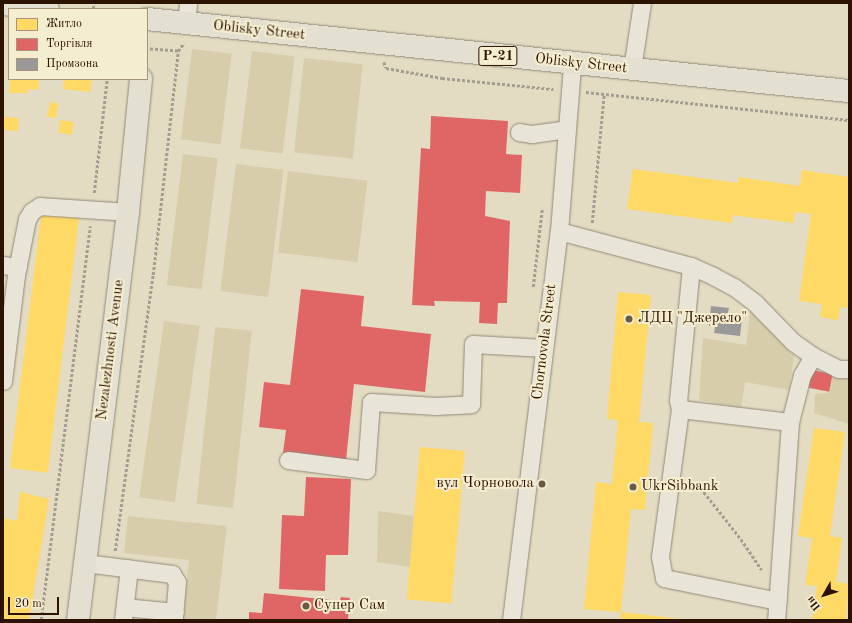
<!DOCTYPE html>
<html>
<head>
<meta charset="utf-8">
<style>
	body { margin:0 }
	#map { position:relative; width:852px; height:623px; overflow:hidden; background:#e3dcc2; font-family:"Old Standard TT",serif }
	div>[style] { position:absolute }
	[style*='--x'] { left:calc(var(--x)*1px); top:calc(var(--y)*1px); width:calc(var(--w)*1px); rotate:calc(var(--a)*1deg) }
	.green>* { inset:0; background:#d8cdaa; transform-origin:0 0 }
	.homes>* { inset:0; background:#ffd966; transform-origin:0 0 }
	.shops>* { inset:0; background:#e06666; transform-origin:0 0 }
	.industry>* { inset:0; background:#999 }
	.path>* { height:2.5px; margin-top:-1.25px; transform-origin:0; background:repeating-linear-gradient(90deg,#a39d92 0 3px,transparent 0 5px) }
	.roads { filter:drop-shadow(0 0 1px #908979) drop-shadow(0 0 1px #908979) }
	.minor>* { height:17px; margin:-8.5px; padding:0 8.5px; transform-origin:8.5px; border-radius:8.5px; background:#e8e4d7 }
	.major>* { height:22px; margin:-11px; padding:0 11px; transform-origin:11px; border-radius:11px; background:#e4e0d1 }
	.dots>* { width:11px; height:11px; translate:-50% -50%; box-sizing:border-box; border:2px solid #f5edcf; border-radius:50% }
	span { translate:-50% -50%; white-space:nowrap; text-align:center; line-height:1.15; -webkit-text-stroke:4px #f5edcf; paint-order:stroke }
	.shield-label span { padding:1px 3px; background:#f5edcf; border:1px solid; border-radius:3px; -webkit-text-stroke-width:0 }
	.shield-label { font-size:14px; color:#2c1200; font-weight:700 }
	.street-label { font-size:15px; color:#2c1200 }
	.poi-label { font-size:15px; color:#2c1200 }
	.left { translate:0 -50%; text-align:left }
	.right { translate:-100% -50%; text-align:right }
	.frame { position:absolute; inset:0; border:4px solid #2c1200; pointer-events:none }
	.legend { position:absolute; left:8px; top:8px; width:140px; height:72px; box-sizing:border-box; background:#f5edcf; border:1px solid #a5957c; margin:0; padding:5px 7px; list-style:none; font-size:12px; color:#2c1200 }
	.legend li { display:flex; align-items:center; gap:8px; height:20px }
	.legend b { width:20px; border:1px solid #a5957c }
	.north { position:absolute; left:804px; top:575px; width:40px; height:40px; -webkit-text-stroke:3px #f5edcf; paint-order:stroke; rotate:231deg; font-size:11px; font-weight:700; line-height:16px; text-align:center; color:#2c1200 }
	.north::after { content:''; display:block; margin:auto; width:14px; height:18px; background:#2c1200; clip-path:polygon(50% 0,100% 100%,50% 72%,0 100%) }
	.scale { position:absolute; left:8px; top:597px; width:51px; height:18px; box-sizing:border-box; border:2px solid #2c1200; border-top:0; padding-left:5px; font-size:12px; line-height:14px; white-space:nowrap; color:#2c1200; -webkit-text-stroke:3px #f5edcf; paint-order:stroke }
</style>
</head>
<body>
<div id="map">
	<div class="green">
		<i style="left:192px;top:49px;width:40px;height:91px;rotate:7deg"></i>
		<i style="left:252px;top:51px;width:43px;height:98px;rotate:7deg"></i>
		<i style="left:304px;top:58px;width:59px;height:95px;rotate:6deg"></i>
		<i style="left:183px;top:154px;width:35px;height:132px;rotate:7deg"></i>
		<i style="left:236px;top:164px;width:48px;height:128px;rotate:7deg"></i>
		<i style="left:288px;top:171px;width:80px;height:82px;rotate:7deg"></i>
		<i style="clip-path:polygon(750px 311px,794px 356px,789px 390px,745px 382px,741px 408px,699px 400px,703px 338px,746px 345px)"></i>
		<i style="left:164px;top:321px;width:36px;height:178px;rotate:8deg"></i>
		<i style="left:215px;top:327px;width:37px;height:178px;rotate:6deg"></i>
		<i style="clip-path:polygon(849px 373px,849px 424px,814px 413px,815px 394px,829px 393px,833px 374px)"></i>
		<i style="clip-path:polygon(378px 511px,414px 516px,410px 567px,377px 562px)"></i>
		<i style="clip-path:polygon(128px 516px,227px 526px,216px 620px,183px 620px,189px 560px,124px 553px)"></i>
	</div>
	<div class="homes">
		<i style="clip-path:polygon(10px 79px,39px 79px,38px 90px,28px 89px,28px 93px,9px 93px)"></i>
		<i style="clip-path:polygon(64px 79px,92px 79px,90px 92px,63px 89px)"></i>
		<i style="left:50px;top:102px;width:9px;height:15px;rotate:13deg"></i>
		<i style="left:3px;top:117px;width:16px;height:13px;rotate:4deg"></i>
		<i style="left:60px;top:120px;width:14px;height:13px;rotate:8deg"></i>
		<i style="clip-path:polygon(633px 169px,738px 183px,738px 177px,800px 186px,802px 170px,849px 177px,849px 308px,840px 307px,838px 320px,820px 317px,822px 304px,799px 301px,811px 214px,795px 212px,793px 223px,733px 215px,732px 223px,627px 209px)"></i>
		<i style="left:42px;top:208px;width:38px;height:262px;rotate:7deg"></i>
		<i style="clip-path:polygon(618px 292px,651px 295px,639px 422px,653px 423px,645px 510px,631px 509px,621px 612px,584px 609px,596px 482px,612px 484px,618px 420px,607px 419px)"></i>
		<i style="clip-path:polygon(814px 428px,845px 432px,830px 536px,842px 538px,836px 582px,849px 584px,846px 620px,812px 620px,817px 586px,805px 585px,812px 538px,798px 536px)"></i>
		<i style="left:420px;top:447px;width:45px;height:153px;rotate:5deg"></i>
		<i style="clip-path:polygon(20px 492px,49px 499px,29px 620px,3px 620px,3px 518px,17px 521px)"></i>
		<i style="clip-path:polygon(621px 612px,682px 619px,682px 620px,620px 620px)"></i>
	</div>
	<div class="shops">
		<i style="clip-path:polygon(431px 116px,508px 121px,506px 154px,522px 155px,520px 193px,486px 191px,485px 216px,510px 221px,507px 303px,498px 303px,497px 324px,479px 323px,480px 302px,434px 301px,435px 306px,412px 305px,421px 148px,430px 149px)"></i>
		<i style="clip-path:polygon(301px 289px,364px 296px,361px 326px,431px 334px,425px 392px,354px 384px,346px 460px,283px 453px,286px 430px,259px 427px,264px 382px,290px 385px)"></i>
		<i style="left:812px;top:370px;width:21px;height:18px;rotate:11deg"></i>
		<i style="clip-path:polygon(306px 477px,351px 479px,348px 555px,326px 555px,325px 591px,279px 589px,282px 515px,304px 516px)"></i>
		<i style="clip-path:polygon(264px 593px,340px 601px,341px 597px,350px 598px,348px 620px,249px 620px,249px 612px,262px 613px)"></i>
	</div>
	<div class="industry">
		<i style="clip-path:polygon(711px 306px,729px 308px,727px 317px,742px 319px,740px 336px,714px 333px,715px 327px,709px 326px)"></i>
	</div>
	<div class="path">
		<i style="--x:93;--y:9;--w:6;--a:-81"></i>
		<i style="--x:178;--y:51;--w:10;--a:-53"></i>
		<i style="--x:384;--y:62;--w:6;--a:72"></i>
		<i style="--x:386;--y:68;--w:57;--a:10.1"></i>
		<i style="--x:442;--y:78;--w:112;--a:5.7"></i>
		<i style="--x:586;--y:92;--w:264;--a:6.1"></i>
		<i style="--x:94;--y:193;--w:115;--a:-83.5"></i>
		<i style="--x:592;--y:223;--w:130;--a:-84.7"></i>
		<i style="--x:533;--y:287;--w:79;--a:-83.4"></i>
		<i style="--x:688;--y:479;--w:21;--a:39"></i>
		<i style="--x:704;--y:492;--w:60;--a:51.8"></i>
		<i style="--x:741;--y:539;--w:37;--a:56"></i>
		<i style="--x:115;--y:551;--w:279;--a:-82.2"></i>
		<i style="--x:153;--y:275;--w:225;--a:-83.6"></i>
		<i style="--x:178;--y:51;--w:31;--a:-176"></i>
		<i style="--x:41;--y:620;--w:397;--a:-82.9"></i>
	</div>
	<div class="roads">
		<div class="minor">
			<i style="--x:186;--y:23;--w:20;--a:-84"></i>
			<i style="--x:632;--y:69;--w:67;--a:-81.4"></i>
			<i style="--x:519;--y:132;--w:13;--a:9"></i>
			<i style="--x:532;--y:134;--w:35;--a:-8"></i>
			<i style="--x:559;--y:231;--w:137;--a:14.9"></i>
			<i style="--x:691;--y:266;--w:24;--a:24"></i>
			<i style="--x:713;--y:276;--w:24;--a:28"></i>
			<i style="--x:734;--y:287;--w:26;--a:37"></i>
			<i style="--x:755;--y:303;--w:54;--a:45.7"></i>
			<i style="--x:793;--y:342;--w:24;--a:35"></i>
			<i style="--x:813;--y:356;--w:28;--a:27"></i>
			<i style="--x:838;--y:369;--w:11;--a:0"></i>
			<i style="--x:3;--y:265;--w:15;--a:8"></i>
			<i style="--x:691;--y:266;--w:135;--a:95.5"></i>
			<i style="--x:678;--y:400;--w:9;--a:77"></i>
			<i style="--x:680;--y:409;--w:149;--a:97.7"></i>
			<i style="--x:660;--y:557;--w:21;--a:79"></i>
			<i style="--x:664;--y:578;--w:116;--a:11.4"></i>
			<i style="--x:3;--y:381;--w:107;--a:-83"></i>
			<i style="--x:16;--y:275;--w:57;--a:-78.9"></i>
			<i style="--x:27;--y:219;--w:9;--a:-58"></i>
			<i style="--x:32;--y:211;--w:9;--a:-32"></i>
			<i style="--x:40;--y:206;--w:88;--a:3.9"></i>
			<i style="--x:680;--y:409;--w:111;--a:6.7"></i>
			<i style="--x:790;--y:422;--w:198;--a:94"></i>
			<i style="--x:790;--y:422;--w:49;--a:-75.7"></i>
			<i style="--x:802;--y:375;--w:22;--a:-60"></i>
			<i style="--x:288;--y:460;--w:79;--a:7.3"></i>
			<i style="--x:366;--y:470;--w:68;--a:-85.8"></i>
			<i style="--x:371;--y:402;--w:65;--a:3.5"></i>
			<i style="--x:436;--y:406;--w:35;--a:-3"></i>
			<i style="--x:471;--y:404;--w:60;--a:-88.1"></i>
			<i style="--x:473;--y:344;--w:71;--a:3.2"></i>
			<i style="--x:85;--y:563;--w:88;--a:7.2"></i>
			<i style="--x:172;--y:574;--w:9;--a:58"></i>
			<i style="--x:177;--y:582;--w:38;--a:95"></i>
			<i style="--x:125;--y:607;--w:50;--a:5.7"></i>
			<i style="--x:123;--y:620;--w:52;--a:-83.4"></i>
			<i style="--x:511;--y:620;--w:392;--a:-83"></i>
			<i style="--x:559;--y:231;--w:168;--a:-85.5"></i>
		</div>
		<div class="major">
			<i style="--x:3;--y:4;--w:45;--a:6.3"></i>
			<i style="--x:147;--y:19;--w:706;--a:5.86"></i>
			<i style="--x:78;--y:620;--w:411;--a:-83"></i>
			<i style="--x:128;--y:212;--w:134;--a:-84.4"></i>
		</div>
	</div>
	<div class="dots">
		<i style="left:629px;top:319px;background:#6c5944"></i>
		<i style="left:542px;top:484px;background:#6c5944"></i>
		<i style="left:633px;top:487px;background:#6c5944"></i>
		<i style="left:306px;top:606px;background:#6c5944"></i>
	</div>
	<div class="shield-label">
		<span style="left:498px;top:56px">Р-21</span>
	</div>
	<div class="street-label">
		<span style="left:259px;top:31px;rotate:6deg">Oblisky Street</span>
		<span style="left:581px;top:64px;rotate:6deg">Oblisky Street</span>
		<span style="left:545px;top:342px;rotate:-83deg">Chornovola Street</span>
		<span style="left:111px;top:350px;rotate:-83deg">Nezalezhnosti Avenue</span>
	</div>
	<div class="poi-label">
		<span class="left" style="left:638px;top:319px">ЛДЦ "Джерело"</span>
		<span class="right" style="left:534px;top:484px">вул Чорновола</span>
		<span class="left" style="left:641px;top:487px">UkrSibbank</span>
		<span class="left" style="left:314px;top:606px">Супер Сам</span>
	</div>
	<div class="frame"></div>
	<ul class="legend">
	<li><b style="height:11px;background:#ffd966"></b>Житло</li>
	<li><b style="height:11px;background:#e06666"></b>Торгівля</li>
	<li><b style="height:11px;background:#999"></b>Промзона</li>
	</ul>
	<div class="north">Пн</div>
	<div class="scale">20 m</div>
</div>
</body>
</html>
